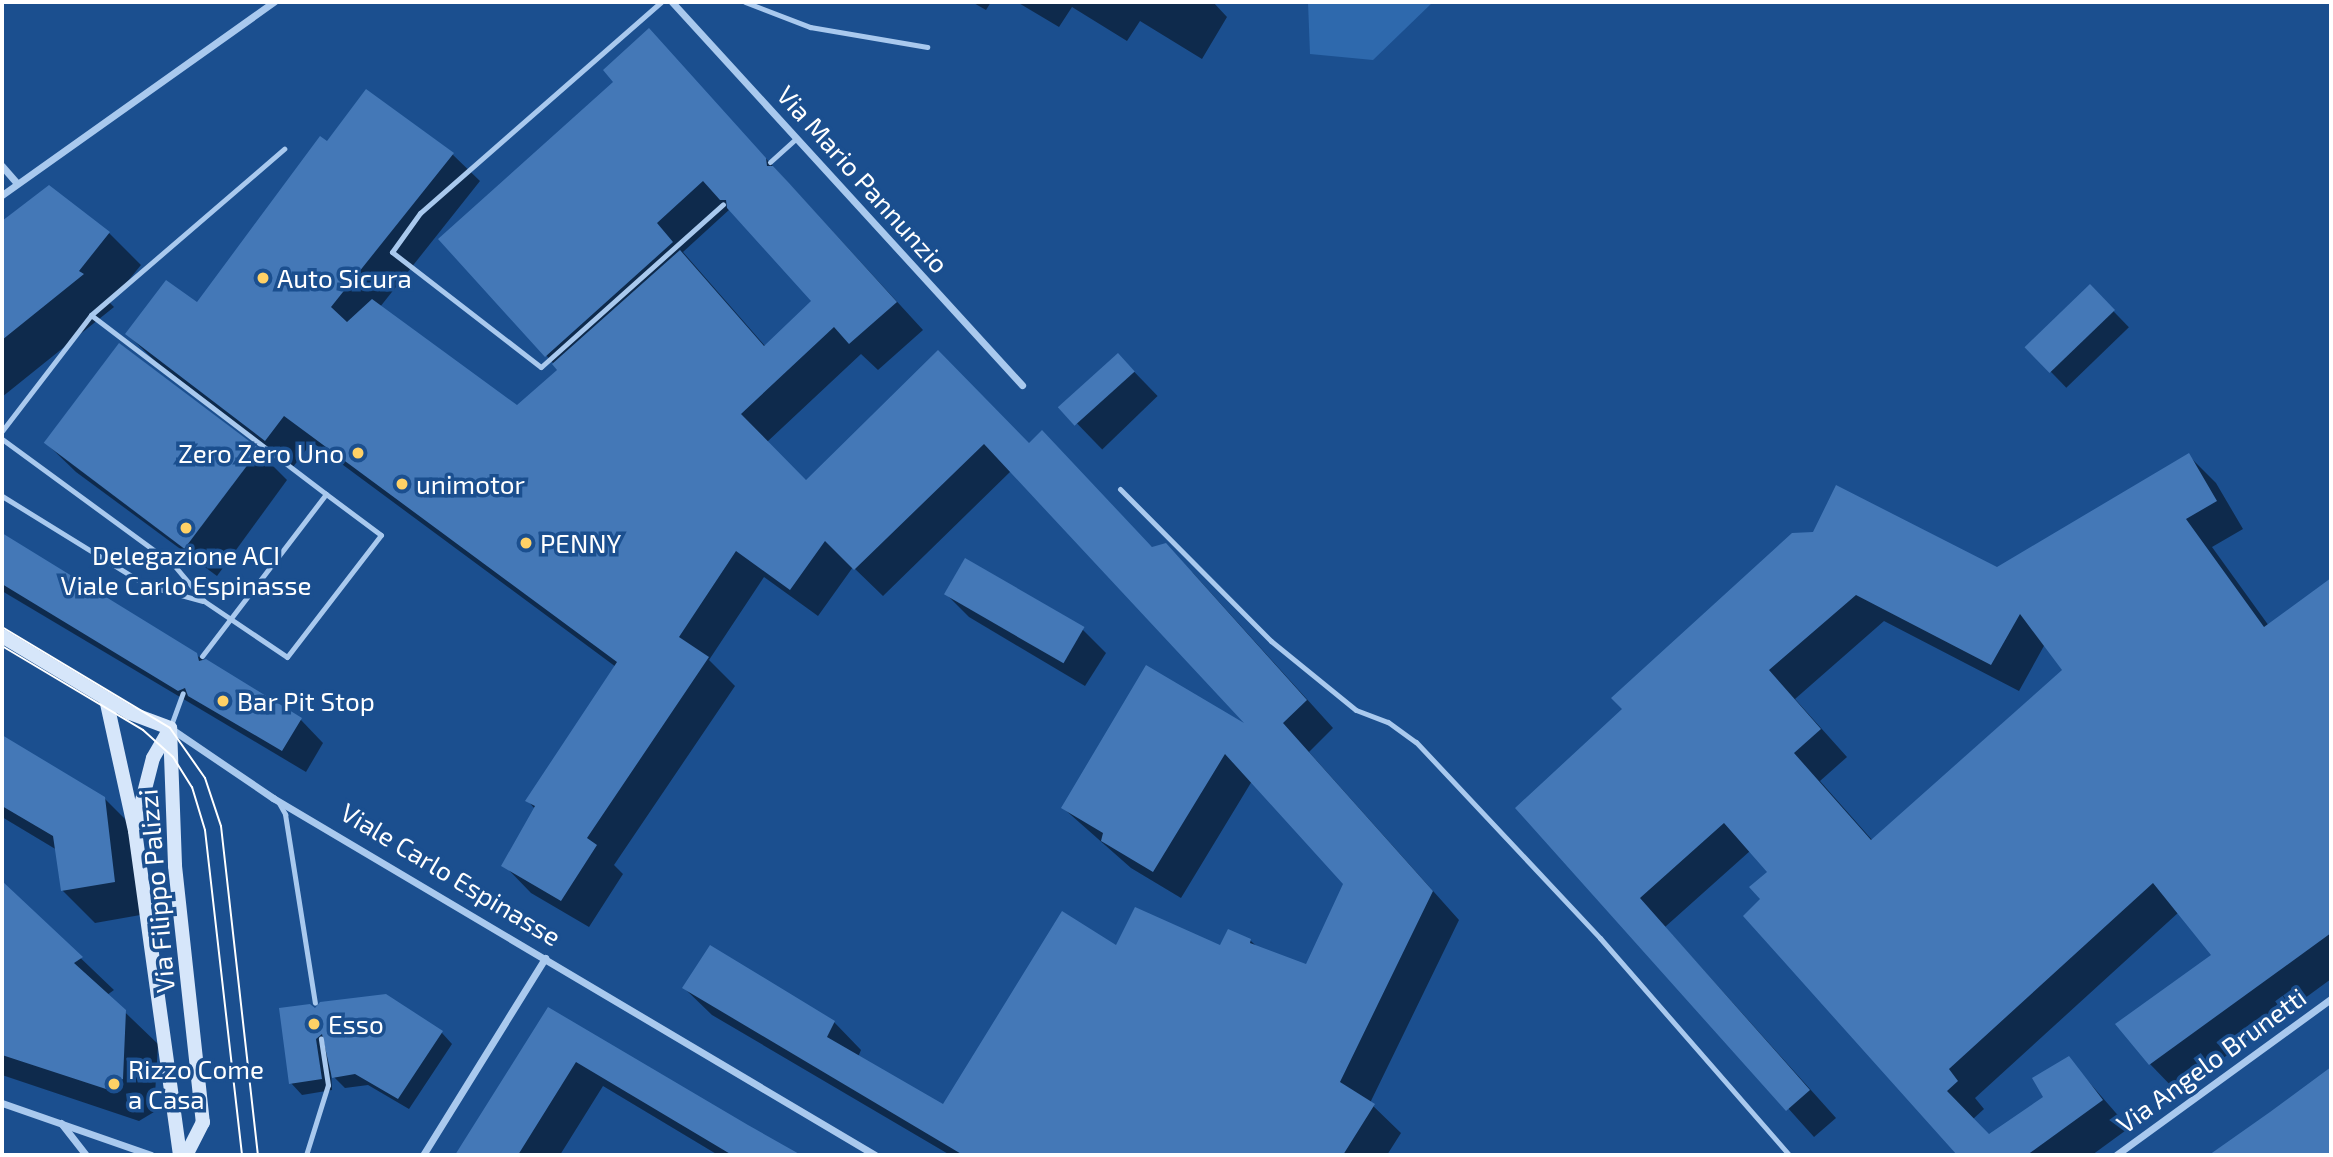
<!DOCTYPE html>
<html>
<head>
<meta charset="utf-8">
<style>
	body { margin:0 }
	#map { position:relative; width:2333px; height:1157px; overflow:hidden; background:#1b4f8f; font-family:"Exo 2",sans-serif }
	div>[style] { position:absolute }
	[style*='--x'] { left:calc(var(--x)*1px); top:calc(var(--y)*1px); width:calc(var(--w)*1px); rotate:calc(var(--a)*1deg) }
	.green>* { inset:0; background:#2e69ad }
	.shadow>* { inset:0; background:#0007; transform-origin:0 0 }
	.building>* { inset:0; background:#4478b7; transform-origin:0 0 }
	.lane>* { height:5px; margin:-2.5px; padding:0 2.5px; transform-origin:2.5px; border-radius:2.5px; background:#a9c9ee }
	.street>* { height:7px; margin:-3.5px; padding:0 3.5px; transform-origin:3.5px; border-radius:3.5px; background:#a9c9ee }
	.secondary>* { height:14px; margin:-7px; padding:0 7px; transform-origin:7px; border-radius:7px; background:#d6e6fa }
	.tram>* { height:2px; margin:-1px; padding:0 1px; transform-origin:1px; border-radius:1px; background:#fff }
	.dots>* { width:19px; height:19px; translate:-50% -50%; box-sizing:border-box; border:4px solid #1b4f8f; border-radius:50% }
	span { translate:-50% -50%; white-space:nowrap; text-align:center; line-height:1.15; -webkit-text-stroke:7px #1b4f8f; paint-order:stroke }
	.street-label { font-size:26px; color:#fff }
	.poi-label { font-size:26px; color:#fff }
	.left { translate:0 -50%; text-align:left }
	.right { translate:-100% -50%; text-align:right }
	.frame { position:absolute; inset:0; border:4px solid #fff; pointer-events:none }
</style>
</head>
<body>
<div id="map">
	<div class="green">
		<i style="clip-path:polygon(1308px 2px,1433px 2px,1373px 60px,1310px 54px)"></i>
	</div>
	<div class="shadow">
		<i style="clip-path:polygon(972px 2px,991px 2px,986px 10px)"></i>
		<i style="clip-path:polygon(1017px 2px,1213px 2px,1227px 17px,1202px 59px,1140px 21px,1127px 41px,1072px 7px,1059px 27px)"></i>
		<i style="clip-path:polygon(evenodd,649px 31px,923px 330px,878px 370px,861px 354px,767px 442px,806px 482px,938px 353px,1029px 445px,1153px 548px,1193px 573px,1333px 728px,1309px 752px,1459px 920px,1370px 1103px,1401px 1133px,1387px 1155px,950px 1155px,712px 1015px,684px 988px,834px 1022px,861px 1050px,858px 1057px,944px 1106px,1117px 947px,1220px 947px,1250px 940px,1258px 948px,1307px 966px,1345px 884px,1252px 781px,1181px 898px,1131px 868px,1063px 808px,1251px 729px,1011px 471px,883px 596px,853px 567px,818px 616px,764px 577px,709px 660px,735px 686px,614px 865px,623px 874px,589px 927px,531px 893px,504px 865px,535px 809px,528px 801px,616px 667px,312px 442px,293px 467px,155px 361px,127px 334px,197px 305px,328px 143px,452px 154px,480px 181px,380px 307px,517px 407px,559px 370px,546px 355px,616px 82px,649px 31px,730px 209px,813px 301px,766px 347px,683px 252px,730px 209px)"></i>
		<i style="clip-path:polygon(49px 187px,109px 233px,141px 265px,110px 303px,114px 307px,2px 397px,2px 224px)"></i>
		<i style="left:2090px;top:287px;width:56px;height:87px;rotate:46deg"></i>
		<i style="left:1118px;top:355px;width:57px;height:77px;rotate:46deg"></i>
		<i style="clip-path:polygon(46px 443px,258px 451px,287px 480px,217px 576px,76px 472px)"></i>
		<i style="clip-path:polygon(evenodd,2189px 456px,2216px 483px,2243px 529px,2212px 547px,2269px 626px,2331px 580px,2331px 979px,2177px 1092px,2150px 1064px,2214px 955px,2179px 912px,1975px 1098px,1984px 1109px,1973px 1119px,1989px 1136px,2046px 1098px,2068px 1058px,2129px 1128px,2092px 1155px,1959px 1155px,1745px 916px,1763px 900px,1769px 872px,1750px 851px,1665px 927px,1836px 1118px,1814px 1137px,1518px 808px,1625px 709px,1792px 535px,1997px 569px,2189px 456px,1884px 621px,2019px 691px,2045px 644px,2064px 670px,1873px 841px,1820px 781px,1847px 757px,1795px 699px,1884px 621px)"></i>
		<i style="clip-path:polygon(2px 535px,301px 720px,323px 743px,306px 772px,2px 591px)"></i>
		<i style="clip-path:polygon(946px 594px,1083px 630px,1106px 653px,1085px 686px,969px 617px)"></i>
		<i style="clip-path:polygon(2px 737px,104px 798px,137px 831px,146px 914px,95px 923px,62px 890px,57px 850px,2px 817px)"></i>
		<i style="clip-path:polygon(2px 883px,114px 990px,107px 995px,158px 1044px,154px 1112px,139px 1121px,2px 1075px)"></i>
		<i style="clip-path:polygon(549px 1009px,795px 1155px,718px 1155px,603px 1086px,560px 1155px,457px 1155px)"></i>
		<i style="clip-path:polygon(315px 1011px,442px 1033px,452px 1044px,409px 1109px,368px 1085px,345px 1088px,334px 1077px,331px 1065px,332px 1090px,302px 1095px,291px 1083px)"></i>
		<i style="clip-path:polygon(2331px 1069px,2331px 1155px,2212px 1155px)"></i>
	</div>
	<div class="building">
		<i style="clip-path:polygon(649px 28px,766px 158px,767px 166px,773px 166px,788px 182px,897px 302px,849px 344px,834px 327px,741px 414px,806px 480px,938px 350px,1029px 443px,1042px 430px,1152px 547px,1166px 543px,1307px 700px,1283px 723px,1433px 891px,1340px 1082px,1375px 1104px,1343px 1155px,963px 1155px,682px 988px,710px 945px,835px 1021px,827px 1037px,943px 1104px,1062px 911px,1116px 945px,1135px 907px,1220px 945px,1228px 929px,1251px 939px,1250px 943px,1306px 964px,1343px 884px,1225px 754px,1153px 872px,1101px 841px,1103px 833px,1061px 808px,1146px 665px,1244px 723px,984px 444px,854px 570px,825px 541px,790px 590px,736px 551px,679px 637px,709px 657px,587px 838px,597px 845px,561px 901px,501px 866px,535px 806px,525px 801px,617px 662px,284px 416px,265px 441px,125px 334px,166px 280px,197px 302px,320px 136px,327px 141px,366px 89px,454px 153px,331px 307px,347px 322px,372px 299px,517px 405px,557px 370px,552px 364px,680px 250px,764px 346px,811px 301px,727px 208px,726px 200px,720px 200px,703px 181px,657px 223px,673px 242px,545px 357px,438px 239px,613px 82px,603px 70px)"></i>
		<i style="clip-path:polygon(49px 185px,110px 232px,79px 271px,84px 274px,2px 340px,2px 221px)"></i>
		<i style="left:2090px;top:284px;width:36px;height:91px;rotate:46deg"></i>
		<i style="left:119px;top:343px;width:176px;height:125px;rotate:37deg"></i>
		<i style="left:1118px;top:353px;width:25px;height:81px;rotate:48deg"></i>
		<i style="clip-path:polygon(evenodd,2189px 453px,2217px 501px,2186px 519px,2264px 627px,2331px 578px,2331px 933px,2149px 1065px,2115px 1024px,2211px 955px,2153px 883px,1949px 1069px,1958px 1081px,1947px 1091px,1989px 1134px,2043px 1097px,2032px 1078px,2069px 1056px,2103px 1100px,2027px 1155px,1957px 1155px,1743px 916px,1760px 899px,1749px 887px,1767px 872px,1724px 823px,1640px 898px,1810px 1090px,1786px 1111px,1515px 808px,1622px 709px,1611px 698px,1792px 533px,1813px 532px,1836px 485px,1997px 567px,2189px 453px,1856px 595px,1991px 665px,2020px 614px,2062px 670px,1871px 840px,1794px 753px,1821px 729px,1769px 670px,1856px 595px)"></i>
		<i style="clip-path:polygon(2px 533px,197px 653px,199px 661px,206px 659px,302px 718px,282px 751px,188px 696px,185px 688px,178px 691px,2px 584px)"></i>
		<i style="left:965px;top:558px;width:138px;height:42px;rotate:30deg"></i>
		<i style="clip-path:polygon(2px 735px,105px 797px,115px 882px,61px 891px,53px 836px,2px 806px)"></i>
		<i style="clip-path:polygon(2px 881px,83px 957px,74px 963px,126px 1010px,123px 1079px,106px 1089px,2px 1055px)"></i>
		<i style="clip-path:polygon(386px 994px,443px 1031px,398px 1099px,355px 1074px,332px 1078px,322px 1034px,316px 1039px,322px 1079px,289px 1084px,279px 1008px,310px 1004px,315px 1008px,320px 1002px)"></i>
		<i style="clip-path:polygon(548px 1007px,748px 1125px,801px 1155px,732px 1155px,576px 1062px,518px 1155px,455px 1155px)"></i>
		<i style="clip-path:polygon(2331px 1067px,2331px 1155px,2209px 1155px,2270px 1112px)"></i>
	</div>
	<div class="lane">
		<i style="--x:661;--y:2;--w:320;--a:138.8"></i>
		<i style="--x:420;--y:213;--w:48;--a:125.7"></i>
		<i style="--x:392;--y:252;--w:188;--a:37.7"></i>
		<i style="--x:541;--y:367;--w:244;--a:-41.8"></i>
		<i style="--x:745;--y:2;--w:70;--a:21"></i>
		<i style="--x:810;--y:27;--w:119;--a:9.7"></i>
		<i style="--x:770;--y:162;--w:36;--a:-42"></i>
		<i style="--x:91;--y:315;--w:295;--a:37.3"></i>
		<i style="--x:326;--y:494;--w:204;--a:127.4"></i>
		<i style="--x:2;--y:431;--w:146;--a:-52.5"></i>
		<i style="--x:91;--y:315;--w:255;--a:-40.7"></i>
		<i style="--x:2;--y:439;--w:212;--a:36.2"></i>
		<i style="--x:173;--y:564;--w:48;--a:50"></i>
		<i style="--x:204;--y:601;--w:100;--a:34"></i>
		<i style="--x:287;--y:657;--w:154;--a:-52.4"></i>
		<i style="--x:381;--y:535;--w:69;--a:-143.3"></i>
		<i style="--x:1120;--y:489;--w:214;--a:45.2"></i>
		<i style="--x:1271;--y:641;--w:109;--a:39.1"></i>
		<i style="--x:1356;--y:710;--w:34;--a:21"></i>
		<i style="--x:1388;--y:722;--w:34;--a:36"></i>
		<i style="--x:1416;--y:742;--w:269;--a:46.8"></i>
		<i style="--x:1600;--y:938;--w:288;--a:48.9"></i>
		<i style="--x:2;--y:496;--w:172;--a:31.7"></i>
		<i style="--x:148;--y:586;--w:56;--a:15.5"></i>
		<i style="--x:170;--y:728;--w:37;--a:-70"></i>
		<i style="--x:279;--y:803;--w:13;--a:61"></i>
		<i style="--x:285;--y:814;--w:191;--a:81"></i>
		<i style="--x:306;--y:1155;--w:73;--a:-72.6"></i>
		<i style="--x:328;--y:1085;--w:47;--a:-98.7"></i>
	</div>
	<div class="street">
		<i style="--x:672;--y:2;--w:519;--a:47.58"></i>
		<i style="--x:2;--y:166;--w:23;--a:49"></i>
		<i style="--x:2;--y:195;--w:334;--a:-35.4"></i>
		<i style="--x:170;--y:728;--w:125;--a:34.2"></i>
		<i style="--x:273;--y:798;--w:700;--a:30.67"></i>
		<i style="--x:2;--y:1103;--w:158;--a:19.2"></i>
		<i style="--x:61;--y:1123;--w:41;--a:52"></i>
		<i style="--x:423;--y:1155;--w:232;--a:-58.2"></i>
		<i style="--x:2116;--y:1155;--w:266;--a:-36"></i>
	</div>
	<div class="secondary">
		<i style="--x:2;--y:636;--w:149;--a:31"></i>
		<i style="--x:130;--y:713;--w:43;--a:20.6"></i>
		<i style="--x:106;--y:699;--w:135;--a:77.6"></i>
		<i style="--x:135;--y:831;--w:327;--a:82.1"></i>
		<i style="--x:170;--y:728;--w:138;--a:87.9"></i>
		<i style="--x:175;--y:866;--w:258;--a:83.8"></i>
		<i style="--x:203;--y:1122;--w:37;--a:117"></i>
		<i style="--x:135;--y:828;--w:72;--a:-75.6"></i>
		<i style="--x:153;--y:758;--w:34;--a:-60"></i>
	</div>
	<div class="tram">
		<i style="--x:2;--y:627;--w:196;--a:31"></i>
		<i style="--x:170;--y:728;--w:61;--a:55"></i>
		<i style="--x:205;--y:778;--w:51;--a:71.6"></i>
		<i style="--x:221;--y:826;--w:331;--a:83.6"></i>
		<i style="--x:2;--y:646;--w:164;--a:30.8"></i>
		<i style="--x:143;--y:730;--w:40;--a:42"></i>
		<i style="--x:173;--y:757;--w:36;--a:58"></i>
		<i style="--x:192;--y:787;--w:45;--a:73.2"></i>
		<i style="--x:205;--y:830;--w:327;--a:83.5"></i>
	</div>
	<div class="dots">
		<i style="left:263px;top:278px;background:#ffd166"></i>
		<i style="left:358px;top:453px;background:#ffd166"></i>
		<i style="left:402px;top:484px;background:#ffd166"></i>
		<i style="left:186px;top:528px;background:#ffd166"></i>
		<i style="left:526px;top:543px;background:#ffd166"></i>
		<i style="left:223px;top:701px;background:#ffd166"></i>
		<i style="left:314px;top:1024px;background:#ffd166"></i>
		<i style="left:114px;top:1084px;background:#ffd166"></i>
	</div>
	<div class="street-label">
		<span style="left:863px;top:179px;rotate:48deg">Via Mario Pannunzio</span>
		<span style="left:451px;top:874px;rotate:31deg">Viale Carlo Espinasse</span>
		<span style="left:156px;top:891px;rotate:-95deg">Via Filippo Palizzi</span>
		<span style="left:2211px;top:1060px;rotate:-36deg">Via Angelo Brunetti</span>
	</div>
	<div class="poi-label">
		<span class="left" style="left:277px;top:278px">Auto Sicura</span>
		<span class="right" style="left:344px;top:453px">Zero Zero Uno</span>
		<span class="left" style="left:416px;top:484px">unimotor</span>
		<span class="left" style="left:540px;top:543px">PENNY</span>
		<span style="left:186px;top:570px">Delegazione ACI<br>Viale Carlo Espinasse</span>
		<span class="left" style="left:237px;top:701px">Bar Pit Stop</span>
		<span class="left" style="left:328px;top:1024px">Esso</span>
		<span class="left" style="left:128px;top:1084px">Rizzo Come<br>a Casa</span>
	</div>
	<div class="frame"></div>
</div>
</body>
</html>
